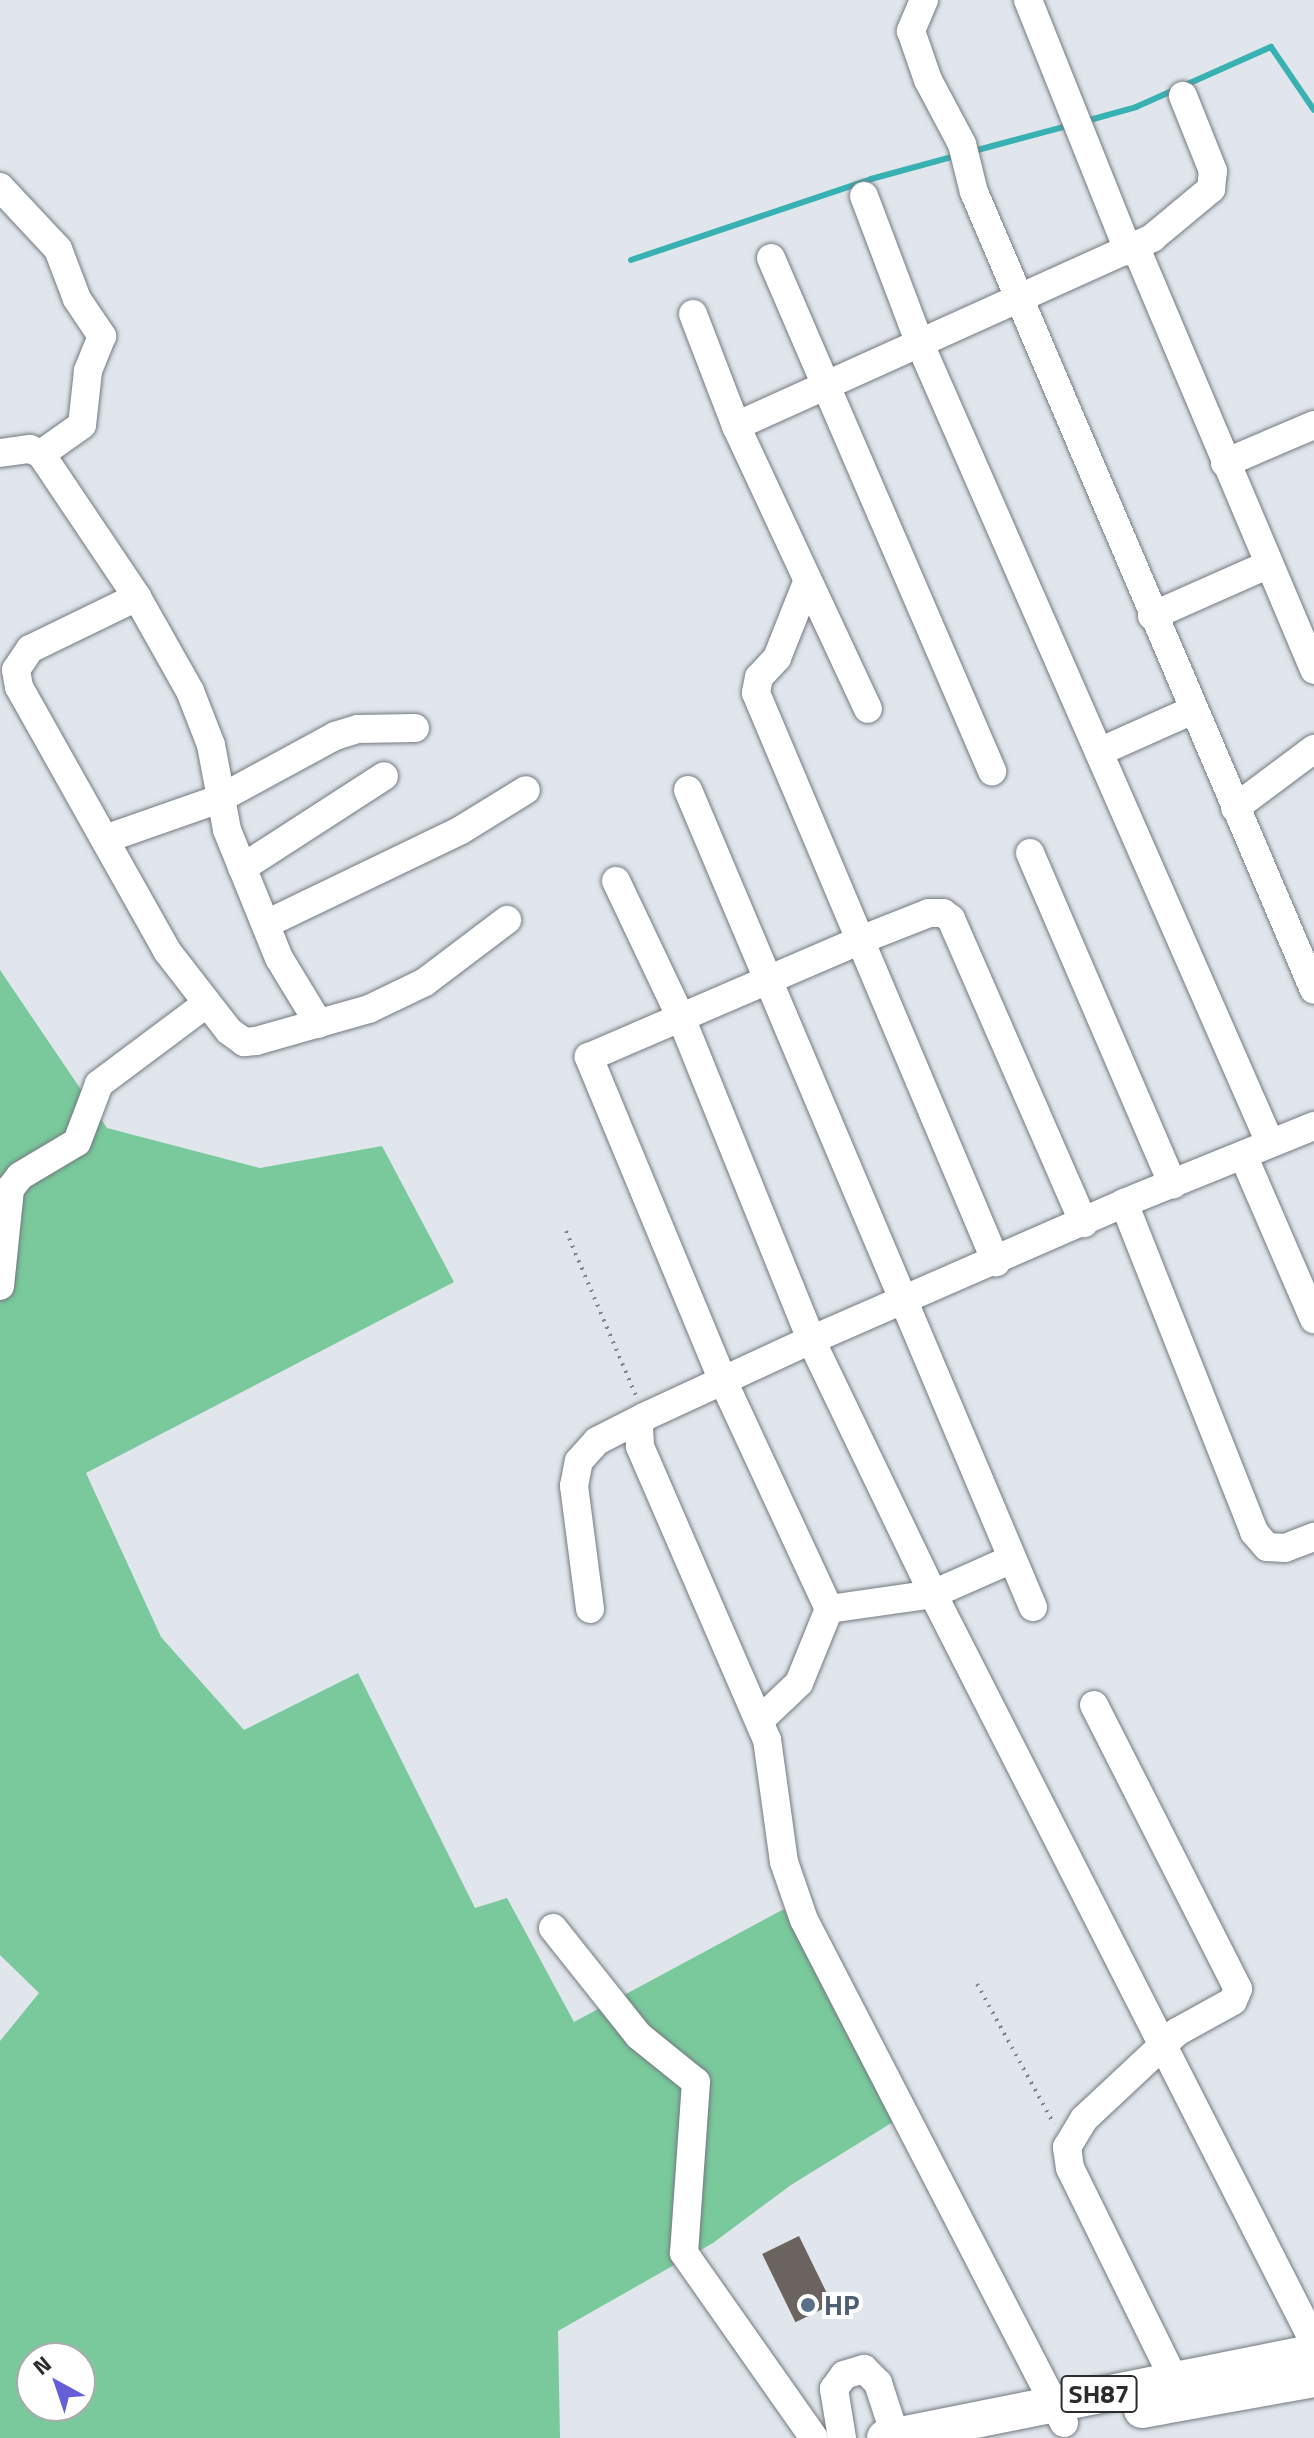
<!DOCTYPE html>
<html>
<head>
<meta charset="utf-8">
<style>
	body { margin:0 }
	#map { position:relative; width:1314px; height:2438px; overflow:hidden; background:#e1e6ed; font-family:"Titillium Web",sans-serif }
	div>[style] { position:absolute }
	[style*='--x'] { left:calc(var(--x)*1px); top:calc(var(--y)*1px); width:calc(var(--w)*1px); rotate:calc(var(--a)*1deg) }
	.green>* { inset:0; background:#79c99c }
	.stream>* { height:6px; margin:-3px; padding:0 3px; transform-origin:3px; border-radius:3px; background:#38b1b3 }
	.building>* { inset:0; background:#6a6360; transform-origin:0 0 }
	.path>* { height:4px; margin-top:-2px; transform-origin:0; background:repeating-linear-gradient(90deg,#82858a 0 2px,transparent 0 8px) }
	.roads { filter:drop-shadow(0 0 2px #74797f) drop-shadow(0 0 2px #74797f) }
	.minor>* { height:28px; margin:-14px; padding:0 14px; transform-origin:14px; border-radius:14px; background:#fff }
	.major>* { height:36px; margin:-18px; padding:0 18px; transform-origin:18px; border-radius:18px; background:#fff }
	.dots>* { width:22px; height:22px; translate:-50% -50%; box-sizing:border-box; border:4px solid #fff; border-radius:50% }
	span { translate:-50% -50%; white-space:nowrap; text-align:center; line-height:1.15; -webkit-text-stroke:8px #fff; paint-order:stroke }
	.shield-label span { padding:2px 6px; background:#fff; border:2px solid; border-radius:6px; -webkit-text-stroke-width:0 }
	.shield-label { font-size:26px; color:#2a2c2e; font-weight:700 }
	.service-label { font-size:28px; color:#4e5e75; font-weight:700 }
	.left { translate:0 -50%; text-align:left }
	.north { position:absolute; left:16px; top:2342px; width:80px; height:80px; box-sizing:border-box; background:#fff; border:2px solid #aaabab; border-radius:50%; rotate:320deg; font-size:22px; font-weight:700; line-height:32px; text-align:center; color:#2a2c2e }
	.north::after { content:''; display:block; margin:auto; width:28px; height:36px; background:#645fd8; clip-path:polygon(50% 0,100% 100%,50% 72%,0 100%) }
</style>
</head>
<body>
<div id="map">
	<div class="green">
		<i style="clip-path:polygon(evenodd,0 970px,107px 1128px,260px 1168px,382px 1146px,454px 1282px,86px 1473px,161px 1637px,244px 1730px,358px 1673px,475px 1908px,507px 1898px,574px 2022px,784px 1909px,893px 2122px,791px 2185px,713px 2243px,558px 2331px,560px 2438px,0 2438px,0 2041px,39px 1993px,0 1955px,0 970px,32px 2358px,80px 2358px,80px 2406px,32px 2406px,32px 2358px)"></i>
	</div>
	<div class="stream">
		<i style="--x:1086;--y:121;--w:52;--a:-15.6"></i>
		<i style="--x:1136;--y:107;--w:148;--a:-24"></i>
		<i style="--x:1271;--y:47;--w:76;--a:55.7"></i>
		<i style="--x:970;--y:152;--w:105;--a:-15"></i>
		<i style="--x:631;--y:260;--w:253;--a:-18.6"></i>
		<i style="--x:871;--y:179;--w:87;--a:-15.3"></i>
	</div>
	<div class="building">
		<i style="left:799px;top:2236px;width:76px;height:41px;rotate:64deg"></i>
	</div>
	<div class="path">
		<i style="--x:566;--y:1231;--w:179;--a:67"></i>
		<i style="--x:977;--y:1984;--w:160;--a:61.2"></i>
	</div>
	<div class="roads">
		<div class="minor">
			<i style="--x:924;--y:0;--w:34;--a:113"></i>
			<i style="--x:911;--y:31;--w:52;--a:70.9"></i>
			<i style="--x:928;--y:80;--w:72;--a:62"></i>
			<i style="--x:962;--y:144;--w:49;--a:76"></i>
			<i style="--x:974;--y:192;--w:867;--a:66.92"></i>
			<i style="--x:1028;--y:0;--w:271;--a:68.2"></i>
			<i style="--x:0;--y:187;--w:85;--a:46.9"></i>
			<i style="--x:58;--y:249;--w:53;--a:69.2"></i>
			<i style="--x:77;--y:299;--w:45;--a:56"></i>
			<i style="--x:102;--y:336;--w:38;--a:112"></i>
			<i style="--x:88;--y:371;--w:54;--a:96.3"></i>
			<i style="--x:82;--y:425;--w:50;--a:144.7"></i>
			<i style="--x:864;--y:196;--w:158;--a:69.3"></i>
			<i style="--x:920;--y:344;--w:872;--a:66.34"></i>
			<i style="--x:1136;--y:248;--w:458;--a:67.1"></i>
			<i style="--x:771;--y:258;--w:559;--a:66.69"></i>
			<i style="--x:693;--y:314;--w:120;--a:69"></i>
			<i style="--x:736;--y:426;--w:312;--a:65"></i>
			<i style="--x:736;--y:426;--w:457;--a:-24.3"></i>
			<i style="--x:1152;--y:238;--w:77;--a:-39.7"></i>
			<i style="--x:1211;--y:189;--w:18;--a:-84"></i>
			<i style="--x:1213;--y:171;--w:81;--a:-111.8"></i>
			<i style="--x:0;--y:453;--w:30;--a:-8"></i>
			<i style="--x:30;--y:449;--w:12;--a:24"></i>
			<i style="--x:41;--y:454;--w:172;--a:56.1"></i>
			<i style="--x:137;--y:597;--w:108;--a:60.6"></i>
			<i style="--x:190;--y:691;--w:58;--a:68.7"></i>
			<i style="--x:211;--y:745;--w:86;--a:79.3"></i>
			<i style="--x:227;--y:830;--w:138;--a:67.9"></i>
			<i style="--x:279;--y:958;--w:77;--a:58.8"></i>
			<i style="--x:1225;--y:463;--w:97;--a:-23.1"></i>
			<i style="--x:806;--y:585;--w:79;--a:111.7"></i>
			<i style="--x:777;--y:658;--w:26;--a:133"></i>
			<i style="--x:759;--y:677;--w:16;--a:101"></i>
			<i style="--x:756;--y:693;--w:618;--a:67.13"></i>
			<i style="--x:137;--y:597;--w:119;--a:154.1"></i>
			<i style="--x:30;--y:649;--w:25;--a:124"></i>
			<i style="--x:16;--y:670;--w:17;--a:80"></i>
			<i style="--x:19;--y:687;--w:303;--a:60.7"></i>
			<i style="--x:167;--y:951;--w:101;--a:52.2"></i>
			<i style="--x:229;--y:1031;--w:19;--a:36"></i>
			<i style="--x:244;--y:1042;--w:12;--a:-5"></i>
			<i style="--x:256;--y:1041;--w:117;--a:-15.8"></i>
			<i style="--x:369;--y:1009;--w:62;--a:-25.7"></i>
			<i style="--x:425;--y:982;--w:103;--a:-37.1"></i>
			<i style="--x:1152;--y:616;--w:126;--a:-23.9"></i>
			<i style="--x:1099;--y:752;--w:103;--a:-24.1"></i>
			<i style="--x:688;--y:790;--w:887;--a:67.11"></i>
			<i style="--x:1235;--y:808;--w:99;--a:-36.8"></i>
			<i style="--x:105;--y:839;--w:121;--a:-19.3"></i>
			<i style="--x:219;--y:799;--w:132;--a:-28.5"></i>
			<i style="--x:335;--y:736;--w:24;--a:-17"></i>
			<i style="--x:358;--y:729;--w:57;--a:-1"></i>
			<i style="--x:1030;--y:853;--w:361;--a:66.7"></i>
			<i style="--x:242;--y:868;--w:169;--a:-32.9"></i>
			<i style="--x:616;--y:881;--w:154;--a:64.6"></i>
			<i style="--x:682;--y:1020;--w:345;--a:68"></i>
			<i style="--x:811;--y:1340;--w:282;--a:64.3"></i>
			<i style="--x:933;--y:1594;--w:839;--a:63.01"></i>
			<i style="--x:266;--y:924;--w:216;--a:-25.7"></i>
			<i style="--x:461;--y:830;--w:76;--a:-31.6"></i>
			<i style="--x:1243;--y:1155;--w:179;--a:66.6"></i>
			<i style="--x:1124;--y:1203;--w:354;--a:68.4"></i>
			<i style="--x:1254;--y:1532;--w:20;--a:49"></i>
			<i style="--x:1267;--y:1547;--w:18;--a:3"></i>
			<i style="--x:1285;--y:1548;--w:31;--a:-21"></i>
			<i style="--x:0;--y:1286;--w:98;--a:-84.1"></i>
			<i style="--x:10;--y:1189;--w:16;--a:-52"></i>
			<i style="--x:20;--y:1176;--w:66;--a:-30.8"></i>
			<i style="--x:77;--y:1142;--w:62;--a:-69.2"></i>
			<i style="--x:99;--y:1084;--w:134;--a:-36.8"></i>
			<i style="--x:590;--y:1609;--w:124;--a:-97.4"></i>
			<i style="--x:574;--y:1486;--w:25;--a:-79"></i>
			<i style="--x:579;--y:1461;--w:27;--a:-48"></i>
			<i style="--x:597;--y:1441;--w:53;--a:-27.1"></i>
			<i style="--x:829;--y:1609;--w:105;--a:-8.2"></i>
			<i style="--x:933;--y:1594;--w:86;--a:-23.9"></i>
			<i style="--x:1094;--y:1705;--w:318;--a:63.1"></i>
			<i style="--x:1238;--y:1989;--w:13;--a:113"></i>
			<i style="--x:1233;--y:2001;--w:64;--a:151"></i>
			<i style="--x:1177;--y:2032;--w:127;--a:136.9"></i>
			<i style="--x:1084;--y:2119;--w:33;--a:121"></i>
			<i style="--x:1067;--y:2147;--w:21;--a:82"></i>
			<i style="--x:1070;--y:2168;--w:235;--a:63.8"></i>
			<i style="--x:760;--y:1720;--w:54;--a:-43.5"></i>
			<i style="--x:799;--y:1683;--w:80;--a:-67.9"></i>
			<i style="--x:829;--y:1609;--w:251;--a:-114.9"></i>
			<i style="--x:723;--y:1381;--w:351;--a:-112.5"></i>
			<i style="--x:589;--y:1057;--w:293;--a:-23.3"></i>
			<i style="--x:858;--y:941;--w:76;--a:-21.5"></i>
			<i style="--x:929;--y:913;--w:14;--a:0"></i>
			<i style="--x:943;--y:913;--w:10;--a:37"></i>
			<i style="--x:951;--y:919;--w:332;--a:66.4"></i>
			<i style="--x:553;--y:1928;--w:138;--a:51.5"></i>
			<i style="--x:639;--y:2036;--w:73;--a:38.9"></i>
			<i style="--x:696;--y:2082;--w:171;--a:94"></i>
			<i style="--x:684;--y:2253;--w:226;--a:54.9"></i>
			<i style="--x:1064;--y:2423;--w:566;--a:-117.33"></i>
			<i style="--x:804;--y:1920;--w:61;--a:-109"></i>
			<i style="--x:784;--y:1862;--w:123;--a:-97.9"></i>
			<i style="--x:767;--y:1740;--w:320;--a:-113.4"></i>
			<i style="--x:640;--y:1446;--w:21;--a:-93"></i>
			<i style="--x:639;--y:1425;--w:9;--a:-58"></i>
			<i style="--x:644;--y:1417;--w:184;--a:-24.8"></i>
			<i style="--x:811;--y:1340;--w:342;--a:-23.6"></i>
			<i style="--x:1124;--y:1203;--w:205;--a:-22.1"></i>
			<i style="--x:842;--y:2438;--w:50;--a:-99.3"></i>
			<i style="--x:834;--y:2389;--w:17;--a:-54"></i>
			<i style="--x:844;--y:2375;--w:21;--a:-17"></i>
			<i style="--x:864;--y:2369;--w:20;--a:45"></i>
			<i style="--x:878;--y:2383;--w:58;--a:71.9"></i>
		</div>
		<div class="major">
			<i style="--x:1142;--y:2410;--w:175;--a:-10.2"></i>
			<i style="--x:885;--y:2438;--w:438;--a:-11.3"></i>
		</div>
	</div>
	<div class="dots">
		<i style="left:808px;top:2305px;background:#5c6f8a"></i>
	</div>
	<div class="shield-label">
		<span style="left:1099px;top:2394px">SH87</span>
	</div>
	<div class="service-label">
		<span class="left" style="left:824px;top:2305px">HP</span>
	</div>
	<div class="north">N</div>
</div>
</body>
</html>
